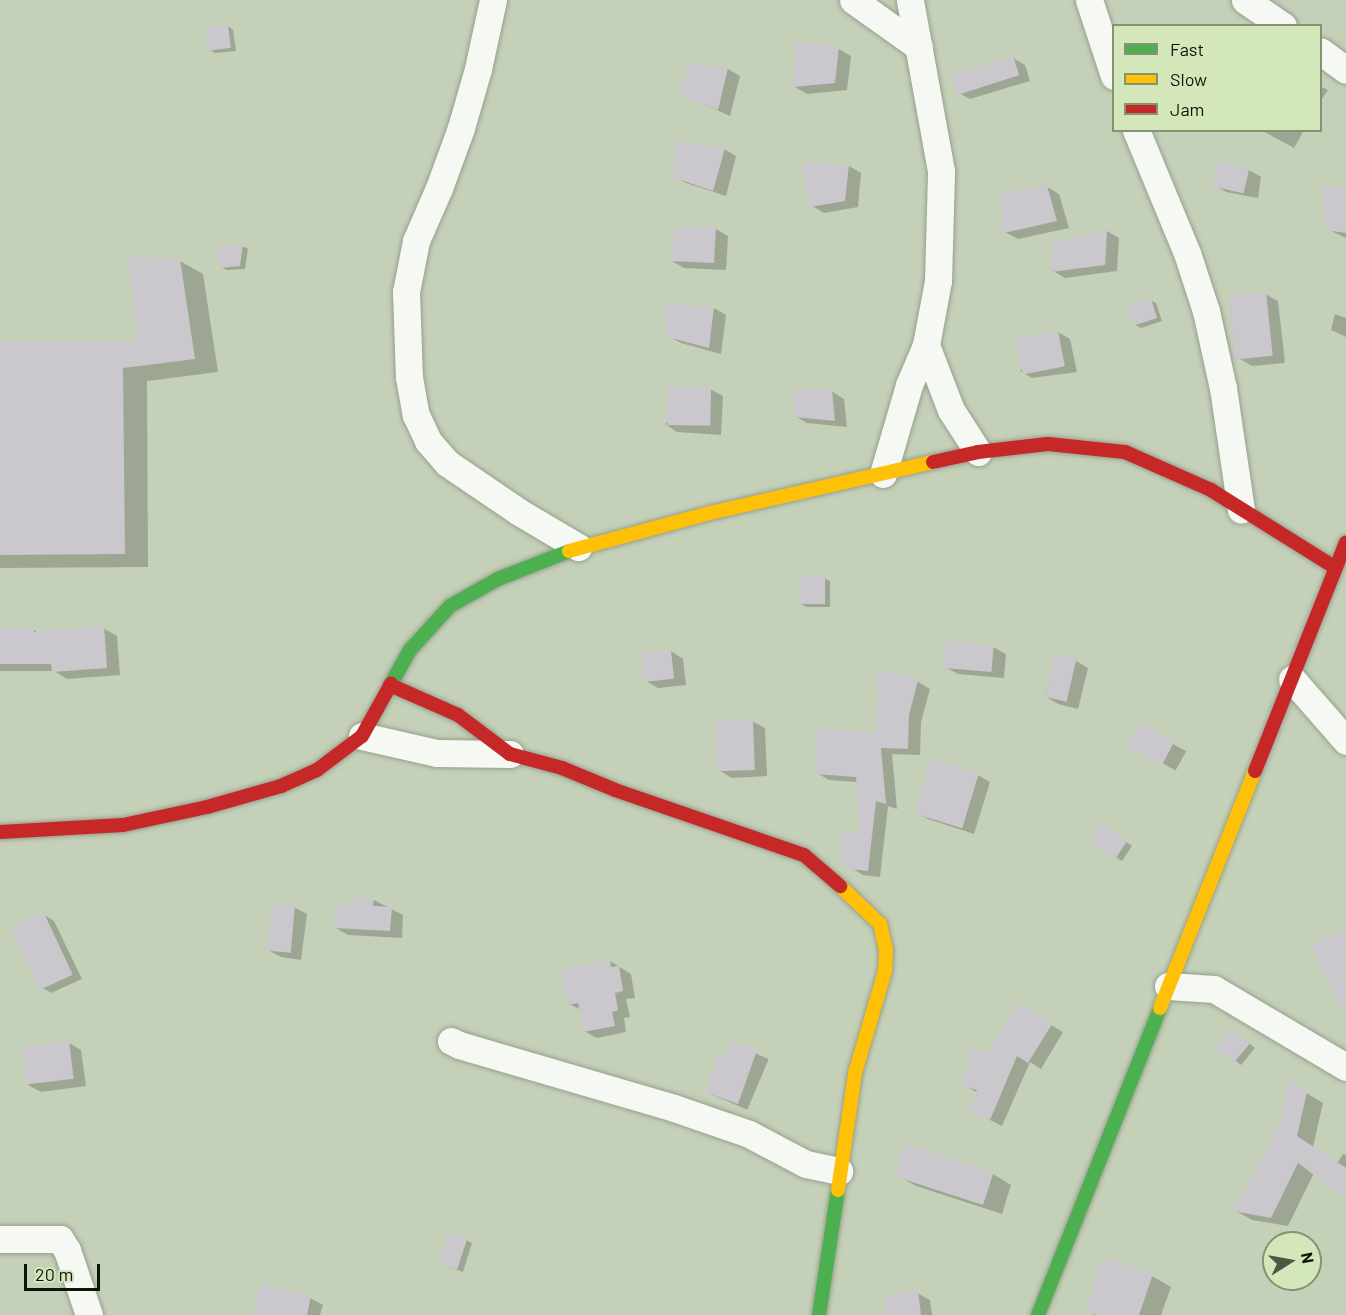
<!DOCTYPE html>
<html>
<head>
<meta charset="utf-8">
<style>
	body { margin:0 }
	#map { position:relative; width:1346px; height:1315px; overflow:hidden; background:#c5d0b8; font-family:Barlow,sans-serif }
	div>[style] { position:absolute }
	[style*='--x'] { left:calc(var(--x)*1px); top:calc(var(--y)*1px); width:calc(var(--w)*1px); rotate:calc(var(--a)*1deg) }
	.shadow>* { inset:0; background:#0003; transform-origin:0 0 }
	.building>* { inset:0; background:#cac8cc; transform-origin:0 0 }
	.roads { filter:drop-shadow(0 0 2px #97a08d) drop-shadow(0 0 2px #97a08d) }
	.street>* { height:27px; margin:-13.5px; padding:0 13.5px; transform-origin:13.5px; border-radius:13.5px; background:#f6f8f4 }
	.fast>* { height:14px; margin:-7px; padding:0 7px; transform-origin:7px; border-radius:7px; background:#4caf50 }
	.slow>* { height:14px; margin:-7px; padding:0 7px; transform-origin:7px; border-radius:7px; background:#ffc107 }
	.jam>* { height:14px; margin:-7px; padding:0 7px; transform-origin:7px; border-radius:7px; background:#c62828 }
	span { translate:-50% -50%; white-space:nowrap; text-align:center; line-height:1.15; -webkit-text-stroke:6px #d3e7bb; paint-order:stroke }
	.legend { position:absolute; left:1112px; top:24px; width:210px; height:108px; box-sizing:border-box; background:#d3e7bb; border:2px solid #849372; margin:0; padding:8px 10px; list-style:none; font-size:18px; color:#0e1505 }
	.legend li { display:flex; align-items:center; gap:12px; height:30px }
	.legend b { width:30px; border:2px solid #849372 }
	.north { position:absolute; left:1262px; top:1231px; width:60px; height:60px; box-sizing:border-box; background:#d3e7bb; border:2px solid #849372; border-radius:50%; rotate:79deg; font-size:16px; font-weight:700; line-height:24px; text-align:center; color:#0e1505 }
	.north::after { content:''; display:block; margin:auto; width:21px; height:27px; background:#4e5644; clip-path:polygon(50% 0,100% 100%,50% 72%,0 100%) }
	.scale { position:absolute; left:24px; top:1264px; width:76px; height:27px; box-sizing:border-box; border:3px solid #0e1505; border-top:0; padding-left:8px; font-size:18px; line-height:21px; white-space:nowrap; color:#0e1505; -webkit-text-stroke:4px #d3e7bb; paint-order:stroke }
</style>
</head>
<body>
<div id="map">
	<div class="shadow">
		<i style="clip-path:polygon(228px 26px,233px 30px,236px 51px,215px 53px,210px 50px)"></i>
		<i style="clip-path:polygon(839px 49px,851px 56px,847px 90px,807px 94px,795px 87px)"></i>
		<i style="clip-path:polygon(1013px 58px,1025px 65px,1030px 81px,970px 99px,957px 92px)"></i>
		<i style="clip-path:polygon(690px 66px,728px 69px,740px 76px,730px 116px,681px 94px)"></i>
		<i style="clip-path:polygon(1320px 86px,1328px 90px,1320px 102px)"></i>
		<i style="clip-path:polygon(1261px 130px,1304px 130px,1294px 148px)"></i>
		<i style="clip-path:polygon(724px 149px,736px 156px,726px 196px,686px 183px,673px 176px)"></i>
		<i style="clip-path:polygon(849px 166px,861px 173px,858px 207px,824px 213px,812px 206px)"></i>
		<i style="clip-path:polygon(1249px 170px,1261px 177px,1258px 198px,1226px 192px,1214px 185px)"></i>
		<i style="clip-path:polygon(1047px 187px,1059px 194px,1069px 228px,1018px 239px,1005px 232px)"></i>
		<i style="clip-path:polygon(1346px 191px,1346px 238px,1327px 229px)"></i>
		<i style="clip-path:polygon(716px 229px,728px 236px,726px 270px,684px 268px,672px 261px)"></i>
		<i style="clip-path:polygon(1107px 231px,1119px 238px,1117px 271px,1065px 278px,1053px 271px)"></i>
		<i style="clip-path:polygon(242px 246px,248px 249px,245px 269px,227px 270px,221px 267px)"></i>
		<i style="clip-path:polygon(180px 261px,203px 274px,218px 372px,147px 381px,148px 567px,0 568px,0 343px,140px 342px)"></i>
		<i style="clip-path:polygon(1265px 294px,1278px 301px,1285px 363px,1252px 366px,1240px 359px)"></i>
		<i style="clip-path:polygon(1150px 300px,1156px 303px,1162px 321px,1141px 328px,1135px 325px)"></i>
		<i style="clip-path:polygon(714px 308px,726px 315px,721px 354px,681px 343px,668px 336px)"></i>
		<i style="clip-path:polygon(1335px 314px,1346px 318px,1346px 337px,1331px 330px)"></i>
		<i style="clip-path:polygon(1058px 332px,1070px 339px,1077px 372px,1032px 378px,1020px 371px)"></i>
		<i style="clip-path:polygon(710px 389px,723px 396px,721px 435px,677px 432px,665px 424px)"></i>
		<i style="clip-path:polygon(831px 391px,844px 399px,847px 427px,807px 423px,795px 416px)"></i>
		<i style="clip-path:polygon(824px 578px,830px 581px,830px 607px,807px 607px,801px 604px)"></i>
		<i style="clip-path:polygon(103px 628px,117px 636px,120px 675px,67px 679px,54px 671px,0 671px,0 630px,34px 630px,38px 633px)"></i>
		<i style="clip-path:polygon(993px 647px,1006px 654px,1004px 678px,958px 674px,945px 667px)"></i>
		<i style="clip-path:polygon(671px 651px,683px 659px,686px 685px,658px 688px,646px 681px)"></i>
		<i style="clip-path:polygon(1056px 656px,1076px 661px,1088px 668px,1078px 709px,1058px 704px,1045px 696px)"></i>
		<i style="clip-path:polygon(881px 671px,918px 682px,930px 689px,921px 722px,920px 755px,892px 754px,897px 809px,888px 806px,880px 877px,863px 875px,850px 867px,862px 834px,857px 782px,829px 780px,817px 773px,878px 734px)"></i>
		<i style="clip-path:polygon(752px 721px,765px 728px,767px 776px,732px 778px,720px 771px)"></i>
		<i style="left:1139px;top:725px;width:54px;height:22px;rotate:29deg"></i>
		<i style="clip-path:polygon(978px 775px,990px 782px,974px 834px,928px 819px,916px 812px)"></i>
		<i style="clip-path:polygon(1107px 829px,1132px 846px,1122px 861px,1117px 858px)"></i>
		<i style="clip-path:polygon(374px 900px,403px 915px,402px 938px,348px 935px,336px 928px,355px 907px)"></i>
		<i style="clip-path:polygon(294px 907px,307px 914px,301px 960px,281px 957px,268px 950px)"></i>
		<i style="clip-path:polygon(44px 915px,54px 921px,82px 979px,51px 993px,41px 987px)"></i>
		<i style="clip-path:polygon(610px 961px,631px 974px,635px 998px,626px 999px,630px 1017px,624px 1018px,626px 1032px,597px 1038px,584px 1031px,581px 1010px,569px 1004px)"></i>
		<i style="clip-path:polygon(1017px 1005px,1063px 1032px,1041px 1069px,1030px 1062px,1002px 1126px,970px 1110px,978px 1093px,964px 1085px,987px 1055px)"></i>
		<i style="clip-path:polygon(1237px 1034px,1255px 1048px,1241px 1065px,1218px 1047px)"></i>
		<i style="clip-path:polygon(69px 1043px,81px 1050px,86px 1086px,41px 1092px,28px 1085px)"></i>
		<i style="left:731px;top:1043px;width:41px;height:55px;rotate:23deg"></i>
		<i style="clip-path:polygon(1290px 1083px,1323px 1103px,1313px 1147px,1337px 1163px,1343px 1154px,1346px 1155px,1346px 1197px,1314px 1173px,1288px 1226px,1252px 1220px,1236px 1211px,1280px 1125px)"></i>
		<i style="clip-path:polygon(993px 1174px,1011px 1185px,1002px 1214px,916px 1186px,897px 1175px)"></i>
		<i style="clip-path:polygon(466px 1240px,472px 1243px,463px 1272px,439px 1263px)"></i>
		<i style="clip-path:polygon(1152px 1276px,1171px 1287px,1161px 1315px,1095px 1315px,1087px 1310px)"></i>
		<i style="clip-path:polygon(917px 1293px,930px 1300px,932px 1315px,883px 1315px)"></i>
		<i style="clip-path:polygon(310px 1298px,323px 1305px,320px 1315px,255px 1315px)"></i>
	</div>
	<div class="building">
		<i style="left:228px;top:25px;width:23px;height:23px;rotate:83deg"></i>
		<i style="clip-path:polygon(796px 41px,839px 47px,835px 83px,793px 87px)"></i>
		<i style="left:1013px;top:56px;width:20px;height:65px;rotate:72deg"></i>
		<i style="clip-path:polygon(689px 64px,728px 68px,718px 110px,679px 95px)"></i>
		<i style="clip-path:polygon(677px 141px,725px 148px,713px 191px,672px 177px)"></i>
		<i style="clip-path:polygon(801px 162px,849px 165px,845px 201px,810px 207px)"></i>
		<i style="left:1218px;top:162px;width:32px;height:25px;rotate:13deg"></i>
		<i style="clip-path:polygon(1323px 185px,1346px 190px,1346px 233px,1325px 230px)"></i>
		<i style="clip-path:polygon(1047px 186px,1057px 221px,1004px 233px,999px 193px)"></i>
		<i style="clip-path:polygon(716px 227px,714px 263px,670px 261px,675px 228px)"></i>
		<i style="clip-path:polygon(1107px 230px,1105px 265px,1051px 272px,1054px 242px)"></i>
		<i style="clip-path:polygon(243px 244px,240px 266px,220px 268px,218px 246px)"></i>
		<i style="clip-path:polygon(128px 256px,180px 259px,195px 359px,123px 368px,125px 554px,0 555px,0 342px,138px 341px)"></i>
		<i style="left:1266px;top:292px;width:64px;height:38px;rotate:84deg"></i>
		<i style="left:1151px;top:299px;width:20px;height:25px;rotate:72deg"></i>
		<i style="clip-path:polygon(663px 304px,714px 307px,709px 348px,667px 337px)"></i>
		<i style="left:1058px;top:331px;width:36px;height:43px;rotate:79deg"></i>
		<i style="left:668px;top:387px;width:43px;height:38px;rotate:1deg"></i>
		<i style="clip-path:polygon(795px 389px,832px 390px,835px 421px,794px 417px)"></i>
		<i style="left:825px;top:576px;width:28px;height:25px;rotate:90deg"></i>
		<i style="clip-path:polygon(104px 626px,107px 668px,52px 672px,51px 664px,0 664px,0 628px,34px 628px,34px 632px)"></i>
		<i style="left:946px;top:641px;width:48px;height:27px;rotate:5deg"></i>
		<i style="left:671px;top:650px;width:29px;height:30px;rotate:84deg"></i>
		<i style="left:1055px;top:654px;width:22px;height:44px;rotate:13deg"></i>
		<i style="clip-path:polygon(880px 669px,918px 680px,909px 715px,908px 749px,881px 748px,886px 804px,876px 801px,868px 871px,849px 869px,839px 860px,842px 830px,860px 832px,856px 777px,815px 774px,818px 729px,877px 733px,878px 689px,875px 688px)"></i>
		<i style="left:753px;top:719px;width:51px;height:37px;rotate:88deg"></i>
		<i style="left:1139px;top:723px;width:40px;height:26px;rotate:28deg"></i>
		<i style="left:931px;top:759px;width:50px;height:57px;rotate:17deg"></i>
		<i style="left:1101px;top:824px;width:31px;height:21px;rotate:33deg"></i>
		<i style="clip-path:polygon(354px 897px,374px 899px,373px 906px,392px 907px,390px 931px,334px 928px,336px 904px,353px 905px)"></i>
		<i style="left:272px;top:903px;width:23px;height:48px;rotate:5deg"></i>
		<i style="left:44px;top:913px;width:68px;height:36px;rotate:65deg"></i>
		<i style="clip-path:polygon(1346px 930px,1346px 1021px,1312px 945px)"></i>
		<i style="clip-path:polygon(610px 960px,611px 967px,619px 966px,623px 991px,615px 993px,618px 1010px,612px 1012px,615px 1026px,583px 1032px,578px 1003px,568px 1005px,561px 969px)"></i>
		<i style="clip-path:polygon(1017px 1003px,1052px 1024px,1028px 1063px,1017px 1056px,990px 1120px,968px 1111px,977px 1090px,962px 1086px,971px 1049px,987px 1053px)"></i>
		<i style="left:1232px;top:1029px;width:23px;height:25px;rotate:40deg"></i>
		<i style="left:69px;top:1041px;width:38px;height:48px;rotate:83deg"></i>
		<i style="clip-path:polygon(730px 1041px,757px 1050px,738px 1104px,705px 1092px,719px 1053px,725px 1055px)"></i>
		<i style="clip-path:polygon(1289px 1081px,1307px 1092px,1297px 1136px,1346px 1168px,1346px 1199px,1298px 1163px,1271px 1218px,1234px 1211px,1279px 1125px)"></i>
		<i style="left:905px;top:1144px;width:93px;height:34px;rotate:18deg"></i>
		<i style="left:448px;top:1233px;width:20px;height:32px;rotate:18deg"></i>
		<i style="clip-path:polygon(1103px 1257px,1153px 1274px,1139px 1315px,1097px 1315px,1085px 1311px)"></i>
		<i style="clip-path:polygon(260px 1284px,311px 1296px,307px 1315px,253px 1315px)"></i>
		<i style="clip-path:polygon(918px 1291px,921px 1315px,881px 1315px,888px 1295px)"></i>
	</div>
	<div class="roads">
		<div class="street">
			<i style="--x:493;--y:0;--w:71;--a:102.3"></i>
			<i style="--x:478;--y:69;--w:61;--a:106.1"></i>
			<i style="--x:461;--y:128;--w:64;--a:110.1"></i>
			<i style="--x:439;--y:188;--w:58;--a:113.5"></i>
			<i style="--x:416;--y:241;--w:52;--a:101.1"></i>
			<i style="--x:406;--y:292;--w:85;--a:88"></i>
			<i style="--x:409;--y:377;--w:39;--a:80"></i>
			<i style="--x:416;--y:415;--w:29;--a:65"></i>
			<i style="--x:428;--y:441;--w:29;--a:49"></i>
			<i style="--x:447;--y:463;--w:87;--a:34.2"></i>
			<i style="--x:519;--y:512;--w:69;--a:30.7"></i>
			<i style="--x:853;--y:0;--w:81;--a:35.5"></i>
			<i style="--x:1089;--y:0;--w:80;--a:71.8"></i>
			<i style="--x:1245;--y:0;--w:46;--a:34.4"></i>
			<i style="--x:1320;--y:51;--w:32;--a:36"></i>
			<i style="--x:1136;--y:130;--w:133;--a:67.5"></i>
			<i style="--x:1187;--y:253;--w:61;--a:71.9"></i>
			<i style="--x:1206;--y:311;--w:79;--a:77.6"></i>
			<i style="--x:1223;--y:388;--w:123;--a:81.6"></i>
			<i style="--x:926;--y:345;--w:70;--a:69"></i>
			<i style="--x:951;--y:410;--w:50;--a:57.3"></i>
			<i style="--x:883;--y:474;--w:93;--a:-73.7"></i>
			<i style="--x:909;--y:385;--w:43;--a:-67"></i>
			<i style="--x:926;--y:345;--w:65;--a:-79.4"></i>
			<i style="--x:938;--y:281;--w:110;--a:-88.4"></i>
			<i style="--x:941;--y:171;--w:174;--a:-100.3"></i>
			<i style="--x:1292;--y:679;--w:82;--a:48.9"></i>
			<i style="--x:362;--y:736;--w:77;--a:12.8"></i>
			<i style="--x:437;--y:753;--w:73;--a:0.8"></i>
			<i style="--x:1168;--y:986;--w:46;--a:3.7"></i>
			<i style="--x:1214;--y:989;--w:153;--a:30.6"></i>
			<i style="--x:451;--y:1041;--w:9;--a:27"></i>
			<i style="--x:459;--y:1045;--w:224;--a:16.3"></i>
			<i style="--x:674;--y:1108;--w:79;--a:19.1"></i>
			<i style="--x:749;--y:1134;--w:64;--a:27.8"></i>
			<i style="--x:806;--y:1164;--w:34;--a:12"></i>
			<i style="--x:0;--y:1239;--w:60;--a:0"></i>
			<i style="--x:60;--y:1239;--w:13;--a:58"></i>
			<i style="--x:67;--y:1250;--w:69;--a:71.3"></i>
		</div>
		<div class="fast">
			<i style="--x:391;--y:684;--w:39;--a:-61"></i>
			<i style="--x:410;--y:650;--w:59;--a:-47.7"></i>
			<i style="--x:450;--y:606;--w:55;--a:-29.4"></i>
			<i style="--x:498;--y:579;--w:76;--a:-21.5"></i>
			<i style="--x:819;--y:1315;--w:126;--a:-81.4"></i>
			<i style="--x:1038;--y:1315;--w:330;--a:-68.3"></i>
		</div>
		<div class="slow">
			<i style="--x:569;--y:551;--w:146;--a:-15.1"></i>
			<i style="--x:710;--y:513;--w:229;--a:-12.9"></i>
			<i style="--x:1160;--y:1008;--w:255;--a:-68.2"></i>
			<i style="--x:838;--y:1190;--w:118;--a:-81.7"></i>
			<i style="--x:855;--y:1073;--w:106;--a:-73.6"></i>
			<i style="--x:885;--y:971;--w:21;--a:-87"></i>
			<i style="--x:886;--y:950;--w:27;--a:-103"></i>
			<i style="--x:880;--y:924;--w:55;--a:-136.5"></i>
		</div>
		<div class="jam">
			<i style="--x:933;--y:462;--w:46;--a:-12.5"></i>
			<i style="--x:978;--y:452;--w:70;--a:-6.5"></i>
			<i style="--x:1048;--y:444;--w:77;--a:5.9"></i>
			<i style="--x:1125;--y:452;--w:94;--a:23.8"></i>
			<i style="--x:1211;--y:490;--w:147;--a:32"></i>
			<i style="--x:390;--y:685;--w:74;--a:23.8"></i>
			<i style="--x:458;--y:715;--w:65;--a:36.9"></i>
			<i style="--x:510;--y:754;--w:54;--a:15.1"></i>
			<i style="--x:562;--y:768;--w:57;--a:22.5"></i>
			<i style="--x:615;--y:790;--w:200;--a:19"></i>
			<i style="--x:804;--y:855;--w:48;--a:40.7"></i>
			<i style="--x:1255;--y:771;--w:246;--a:-68.3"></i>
			<i style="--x:0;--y:832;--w:123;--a:-3.3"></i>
			<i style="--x:123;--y:825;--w:86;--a:-12.1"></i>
			<i style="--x:207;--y:807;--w:77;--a:-15.8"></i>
			<i style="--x:281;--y:786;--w:39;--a:-24"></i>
			<i style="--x:317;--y:770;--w:56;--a:-37.1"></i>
			<i style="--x:362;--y:736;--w:60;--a:-60.9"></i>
		</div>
	</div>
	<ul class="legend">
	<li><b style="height:8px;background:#4caf50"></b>Fast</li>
	<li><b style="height:8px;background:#ffc107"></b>Slow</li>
	<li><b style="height:8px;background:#c62828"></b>Jam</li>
	</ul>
	<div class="north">N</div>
	<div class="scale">20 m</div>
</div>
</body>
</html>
